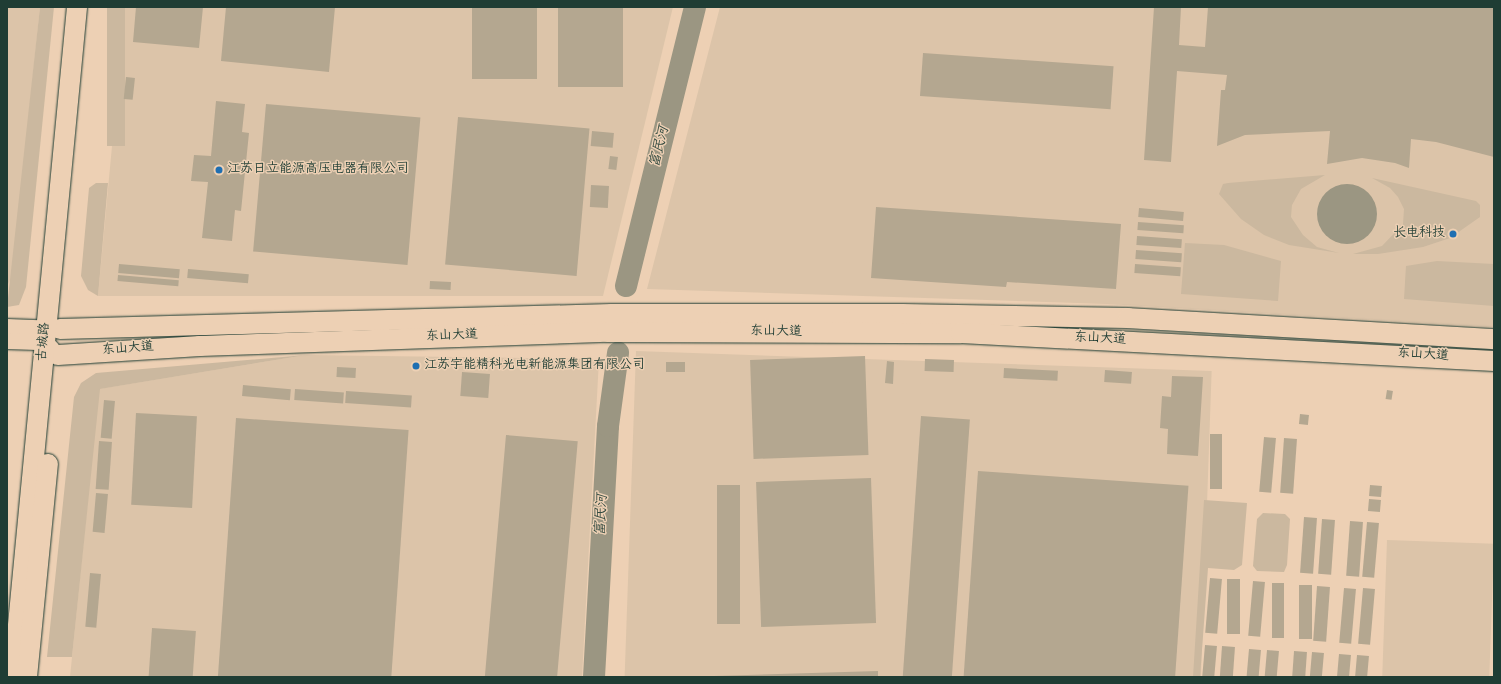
<!DOCTYPE html>
<html>
<head>
<meta charset="utf-8">
<style>
	body { margin:0 }
	#map { position:relative; width:1501px; height:684px; overflow:hidden; background:#edd0b4; font-family:"Gochi Hand","LXGW WenKai TC",sans-serif }
	div>[style] { position:absolute }
	[style*='--x'] { left:calc(var(--x)*1px); top:calc(var(--y)*1px); width:calc(var(--w)*1px); rotate:calc(var(--a)*1deg) }
	.built>* { inset:0; background:#dcc4a9; transform-origin:0 0 }
	.green>* { inset:0; background:#cbb89f; transform-origin:0 0 }
	.water>* { inset:0; background:#9b9682 }
	.round { border-radius:50% }
	.river>* { height:22px; margin:-11px; padding:0 11px; transform-origin:11px; border-radius:11px; background:#9b9682 }
	.building>* { inset:0; background:#b4a790; transform-origin:0 0 }
	.roads { filter:drop-shadow(0 0 1px #1f3d34) drop-shadow(0 0 1px #1f3d34) }
	.minor>* { height:16px; margin:-8px; padding:0 8px; transform-origin:8px; border-radius:8px; background:#edd0b4 }
	.major>* { height:20px; margin:-10px; padding:0 10px; transform-origin:10px; border-radius:10px; background:#edd0b4 }
	.dots>* { width:11px; height:11px; translate:-50% -50%; box-sizing:border-box; border:2px solid #edd0b4; border-radius:50% }
	span { translate:-50% -50%; white-space:nowrap; text-align:center; line-height:1.15; -webkit-text-stroke:3px #edd0b4; paint-order:stroke }
	.poi-label { font-size:13px; color:#1f3d34 }
	.left { translate:0 -50%; text-align:left }
	.right { translate:-100% -50%; text-align:right }
	.street-label { font-size:13px; color:#1f3d34 }
	.water-label { font-size:14px; color:#324a40; font-style:italic }
	.frame { position:absolute; inset:0; border:8px solid #1f3d34; pointer-events:none }
</style>
</head>
<body>
<div id="map">
	<div class="built">
		<i style="clip-path:polygon(7px 7px,40px 7px,12px 276px,7px 286px)"></i>
		<i style="clip-path:polygon(125px 7px,673px 7px,603px 296px,98px 296px)"></i>
		<i style="clip-path:polygon(720px 7px,1494px 7px,1494px 327px,1107px 304px,647px 289px)"></i>
		<i style="left:636px;top:351px;width:576px;height:326px;rotate:2deg"></i>
		<i style="clip-path:polygon(306px 355px,599px 359px,582px 677px,70px 677px,99px 389px)"></i>
		<i style="left:1387px;top:540px;width:107px;height:137px;rotate:2deg"></i>
	</div>
	<div class="green">
		<i style="clip-path:polygon(40px 7px,54px 7px,26px 287px,19px 305px,7px 307px)"></i>
		<i style="left:107px;top:7px;width:18px;height:139px"></i>
		<i style="clip-path:polygon(1325px 175px,1301px 189px,1292px 205px,1291px 217px,1303px 235px,1317px 247px,1339px 253px,1289px 245px,1264px 235px,1241px 219px,1219px 194px,1223px 184px,1228px 183px)"></i>
		<i style="clip-path:polygon(1372px 178px,1476px 201px,1480px 205px,1480px 217px,1450px 238px,1423px 247px,1378px 254px,1353px 254px,1382px 246px,1403px 224px,1404px 209px,1398px 197px,1390px 188px)"></i>
		<i style="clip-path:polygon(96px 183px,108px 183px,98px 296px,88px 290px,81px 276px,89px 188px)"></i>
		<i style="clip-path:polygon(1185px 243px,1224px 245px,1281px 261px,1278px 301px,1181px 294px)"></i>
		<i style="clip-path:polygon(1437px 261px,1494px 264px,1494px 306px,1404px 299px,1406px 266px)"></i>
		<i style="clip-path:polygon(306px 355px,100px 389px,72px 657px,47px 657px,74px 397px,81px 383px,96px 373px)"></i>
		<i style="clip-path:polygon(1204px 500px,1247px 503px,1242px 565px,1234px 570px,1208px 568px,1200px 677px,1193px 677px)"></i>
		<i style="clip-path:polygon(1263px 513px,1285px 514px,1290px 519px,1287px 565px,1284px 572px,1257px 571px,1253px 566px,1257px 519px)"></i>
	</div>
	<div class="water">
		<i class="round" style="left:1317px;top:184px;width:60px;height:60px"></i>
	</div>
	<div class="river">
		<i style="--x:626;--y:286;--w:287;--a:-76.1"></i>
		<i style="--x:594;--y:677;--w:251;--a:-86.8"></i>
		<i style="--x:608;--y:426;--w:74;--a:-82.2"></i>
	</div>
	<div class="building">
		<i style="clip-path:polygon(136px 7px,203px 7px,199px 48px,133px 42px)"></i>
		<i style="clip-path:polygon(226px 7px,335px 7px,329px 72px,221px 61px)"></i>
		<i style="left:472px;top:7px;width:65px;height:72px"></i>
		<i style="left:558px;top:7px;width:65px;height:80px"></i>
		<i style="clip-path:polygon(1154px 7px,1181px 7px,1179px 45px,1205px 47px,1208px 7px,1494px 7px,1494px 157px,1436px 142px,1411px 139px,1409px 168px,1395px 163px,1362px 158px,1327px 164px,1330px 131px,1245px 135px,1217px 146px,1221px 90px,1225px 90px,1227px 75px,1177px 71px,1171px 162px,1144px 160px)"></i>
		<i style="left:923px;top:53px;width:191px;height:43px;rotate:4deg"></i>
		<i style="left:126px;top:77px;width:9px;height:22px;rotate:6deg"></i>
		<i style="clip-path:polygon(216px 101px,245px 104px,242px 132px,249px 133px,241px 211px,235px 210px,232px 241px,202px 238px,208px 182px,191px 181px,194px 155px,211px 156px)"></i>
		<i style="left:266px;top:104px;width:155px;height:148px;rotate:5deg"></i>
		<i style="left:458px;top:117px;width:132px;height:148px;rotate:5deg"></i>
		<i style="left:592px;top:131px;width:22px;height:15px;rotate:5deg"></i>
		<i style="left:610px;top:156px;width:8px;height:13px;rotate:7deg"></i>
		<i style="left:591px;top:185px;width:18px;height:22px;rotate:3deg"></i>
		<i style="clip-path:polygon(876px 207px,1121px 224px,1116px 289px,1007px 282px,1006px 287px,871px 278px)"></i>
		<i style="left:1139px;top:208px;width:45px;height:9px;rotate:5deg"></i>
		<i style="left:1138px;top:222px;width:46px;height:8px;rotate:4deg"></i>
		<i style="left:1137px;top:236px;width:45px;height:9px;rotate:4deg"></i>
		<i style="left:1136px;top:250px;width:46px;height:9px;rotate:4deg"></i>
		<i style="left:119px;top:264px;width:61px;height:9px;rotate:5deg"></i>
		<i style="left:1135px;top:264px;width:46px;height:9px;rotate:4deg"></i>
		<i style="left:188px;top:269px;width:61px;height:9px;rotate:5deg"></i>
		<i style="left:118px;top:275px;width:61px;height:6px;rotate:5deg"></i>
		<i style="left:430px;top:281px;width:21px;height:8px;rotate:3deg"></i>
		<i style="left:865px;top:356px;width:99px;height:115px;rotate:88deg"></i>
		<i style="left:925px;top:359px;width:29px;height:12px;rotate:2deg"></i>
		<i style="clip-path:polygon(887px 361px,894px 362px,893px 384px,885px 383px)"></i>
		<i style="left:666px;top:362px;width:19px;height:10px"></i>
		<i style="left:337px;top:367px;width:19px;height:10px;rotate:3deg"></i>
		<i style="left:1004px;top:368px;width:54px;height:10px;rotate:3deg"></i>
		<i style="left:1105px;top:370px;width:27px;height:12px;rotate:4deg"></i>
		<i style="left:462px;top:372px;width:28px;height:24px;rotate:4deg"></i>
		<i style="clip-path:polygon(1172px 376px,1203px 377px,1198px 456px,1167px 454px,1168px 429px,1160px 428px,1162px 396px,1171px 397px)"></i>
		<i style="left:243px;top:385px;width:48px;height:11px;rotate:5deg"></i>
		<i style="left:295px;top:389px;width:49px;height:11px;rotate:4deg"></i>
		<i style="left:1387px;top:390px;width:6px;height:9px;rotate:9deg"></i>
		<i style="left:346px;top:391px;width:66px;height:12px;rotate:4deg"></i>
		<i style="left:104px;top:400px;width:11px;height:38px;rotate:5deg"></i>
		<i style="left:136px;top:413px;width:61px;height:92px;rotate:3deg"></i>
		<i style="left:1300px;top:414px;width:9px;height:10px;rotate:6deg"></i>
		<i style="left:921px;top:416px;width:49px;height:261px;rotate:4deg"></i>
		<i style="left:236px;top:418px;width:173px;height:260px;rotate:4deg"></i>
		<i style="left:1210px;top:434px;width:12px;height:55px"></i>
		<i style="left:506px;top:435px;width:72px;height:243px;rotate:5deg"></i>
		<i style="left:1264px;top:437px;width:12px;height:55px;rotate:5deg"></i>
		<i style="left:1284px;top:438px;width:13px;height:55px;rotate:4deg"></i>
		<i style="left:99px;top:441px;width:13px;height:48px;rotate:4deg"></i>
		<i style="left:978px;top:471px;width:211px;height:206px;rotate:4deg"></i>
		<i style="left:871px;top:478px;width:145px;height:115px;rotate:88deg"></i>
		<i style="left:717px;top:485px;width:23px;height:139px"></i>
		<i style="left:1370px;top:485px;width:12px;height:11px;rotate:5deg"></i>
		<i style="left:96px;top:493px;width:12px;height:39px;rotate:5deg"></i>
		<i style="left:1369px;top:499px;width:12px;height:12px;rotate:5deg"></i>
		<i style="left:1304px;top:517px;width:13px;height:56px;rotate:4deg"></i>
		<i style="left:1322px;top:519px;width:13px;height:55px;rotate:4deg"></i>
		<i style="left:1350px;top:521px;width:13px;height:55px;rotate:4deg"></i>
		<i style="left:1367px;top:522px;width:12px;height:55px;rotate:5deg"></i>
		<i style="left:90px;top:573px;width:11px;height:54px;rotate:5deg"></i>
		<i style="left:1210px;top:578px;width:12px;height:55px;rotate:5deg"></i>
		<i style="left:1227px;top:579px;width:13px;height:55px"></i>
		<i style="left:1253px;top:581px;width:12px;height:55px;rotate:5deg"></i>
		<i style="left:1272px;top:583px;width:12px;height:55px"></i>
		<i style="left:1299px;top:585px;width:13px;height:54px"></i>
		<i style="left:1317px;top:586px;width:13px;height:55px;rotate:4deg"></i>
		<i style="left:1344px;top:588px;width:12px;height:55px;rotate:5deg"></i>
		<i style="left:1363px;top:588px;width:12px;height:56px;rotate:5deg"></i>
		<i style="left:152px;top:628px;width:44px;height:49px;rotate:4deg"></i>
		<i style="left:1205px;top:645px;width:12px;height:32px;rotate:5deg"></i>
		<i style="left:1222px;top:646px;width:13px;height:31px;rotate:4deg"></i>
		<i style="left:1249px;top:649px;width:12px;height:28px;rotate:5deg"></i>
		<i style="left:1267px;top:650px;width:12px;height:27px;rotate:5deg"></i>
		<i style="left:1294px;top:651px;width:13px;height:26px;rotate:4deg"></i>
		<i style="left:1312px;top:652px;width:12px;height:25px;rotate:5deg"></i>
		<i style="left:1339px;top:654px;width:12px;height:23px;rotate:5deg"></i>
		<i style="left:1357px;top:655px;width:12px;height:22px;rotate:5deg"></i>
		<i style="clip-path:polygon(878px 671px,878px 677px,714px 677px,714px 676px)"></i>
	</div>
	<div class="roads">
		<div class="minor">
			<i style="--x:7;--y:327;--w:52;--a:2.2"></i>
			<i style="--x:7;--y:341;--w:38;--a:2"></i>
			<i style="--x:45;--y:342;--w:10;--a:45"></i>
		</div>
		<div class="major">
			<i style="--x:60;--y:329;--w:552;--a:-1.56"></i>
			<i style="--x:612;--y:314;--w:290;--a:0"></i>
			<i style="--x:902;--y:314;--w:226;--a:1"></i>
			<i style="--x:1128;--y:318;--w:367;--a:3.3"></i>
			<i style="--x:58;--y:355;--w:142;--a:-3.6"></i>
			<i style="--x:200;--y:346;--w:407;--a:-2"></i>
			<i style="--x:607;--y:332;--w:354;--a:0.2"></i>
			<i style="--x:961;--y:333;--w:534;--a:3.01"></i>
			<i style="--x:13;--y:677;--w:673;--a:-84.54"></i>
			<i style="--x:27;--y:677;--w:214;--a:-84.4"></i>
		</div>
	</div>
	<div class="dots">
		<i style="left:219px;top:170px;background:#1f6fb2"></i>
		<i style="left:1453px;top:234px;background:#1f6fb2"></i>
		<i style="left:416px;top:366px;background:#1f6fb2"></i>
	</div>
	<div class="poi-label">
		<span class="left" style="left:227px;top:170px">江苏日立能源高压电器有限公司</span>
		<span class="right" style="left:1445px;top:234px">长电科技</span>
		<span class="left" style="left:424px;top:366px">江苏宇能精科光电新能源集团有限公司</span>
	</div>
	<div class="street-label">
		<span style="left:776px;top:333px;rotate:1deg">东山大道</span>
		<span style="left:452px;top:337px;rotate:-2deg">东山大道</span>
		<span style="left:1100px;top:340px;rotate:3deg">东山大道</span>
		<span style="left:45px;top:342px;rotate:-85deg">古城路</span>
		<span style="left:128px;top:350px;rotate:-4deg">东山大道</span>
		<span style="left:1423px;top:356px;rotate:4deg">东山大道</span>
	</div>
	<div class="water-label">
		<span style="left:661px;top:147px;rotate:-76deg">富民河</span>
		<span style="left:603px;top:515px;rotate:-87deg">富民河</span>
	</div>
	<div class="frame"></div>
</div>
</body>
</html>
